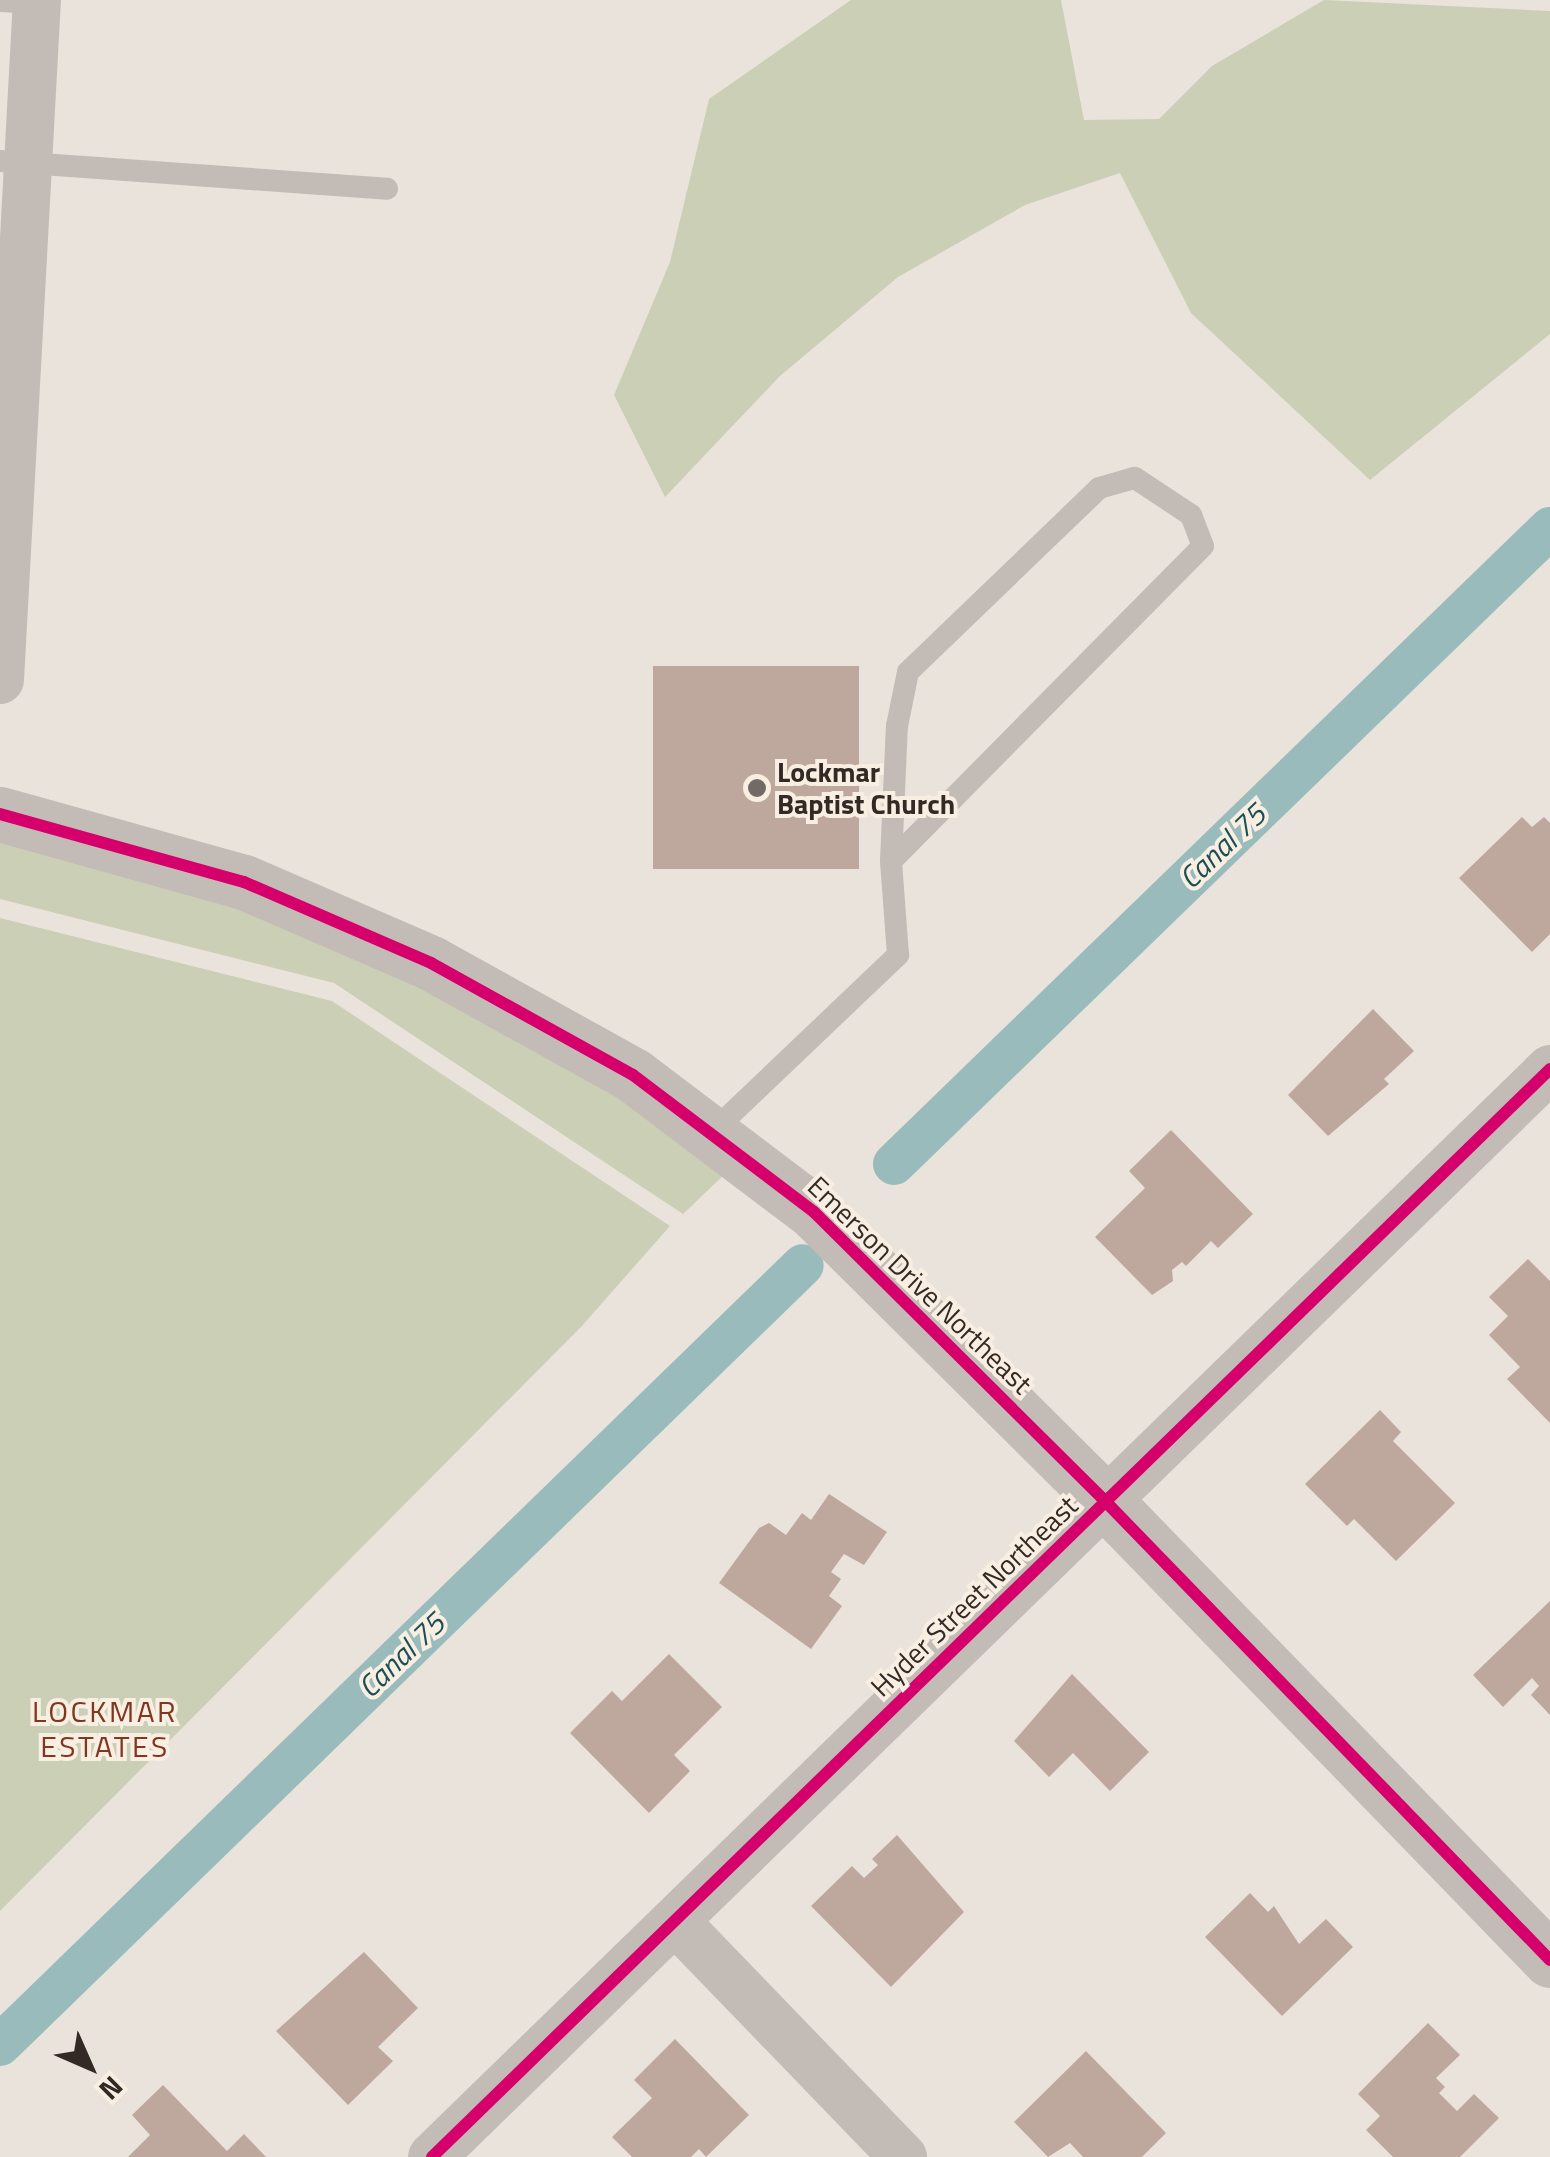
<!DOCTYPE html>
<html>
<head>
<meta charset="utf-8">
<style>
	body { margin:0 }
	#map { position:relative; width:1550px; height:2157px; overflow:hidden; background:#eae3dc; font-family:"Titillium Web",sans-serif }
	div>[style] { position:absolute }
	[style*='--x'] { left:calc(var(--x)*1px); top:calc(var(--y)*1px); width:calc(var(--w)*1px); rotate:calc(var(--a)*1deg) }
	.green>* { inset:0; background:#cbcfb6 }
	.canal>* { height:42px; margin:-21px; padding:0 21px; transform-origin:21px; border-radius:21px; background:#9bb }
	.building>* { inset:0; background:#bea89e; transform-origin:0 0 }
	.service>* { height:22px; margin:-11px; padding:0 11px; transform-origin:11px; border-radius:11px; background:#c3bcb6 }
	.minor>* { height:48px; margin:-24px; padding:0 24px; transform-origin:24px; border-radius:24px; background:#c3bcb6 }
	.tertiary>* { height:55px; margin:-27.5px; padding:0 27.5px; transform-origin:27.5px; border-radius:27.5px; background:#c3bcb6 }
	.cycleway>* { height:12px; margin:-6px; padding:0 6px; transform-origin:6px; border-radius:6px; background:#d6006c }
	.dots>* { width:28px; height:28px; translate:-50% -50%; box-sizing:border-box; border:5px solid #f8eee2; border-radius:50% }
	span { translate:-50% -50%; white-space:nowrap; text-align:center; line-height:1.15; -webkit-text-stroke:8px #f8eee2; paint-order:stroke }
	.poi-label { font-size:28px; color:#332925; font-weight:700 }
	.left { translate:0 -50%; text-align:left }
	.street-label { font-size:28px; color:#332925 }
	.water-label { font-size:30px; color:#1b4f53; font-style:italic }
	.neighbourhood-label { font-size:30px; color:#80371f; letter-spacing:2.5px }
	.north { position:absolute; left:40px; top:2017px; width:100px; height:100px; -webkit-text-stroke:8px #f8eee2; paint-order:stroke; rotate:135deg; font-size:28px; font-weight:700; line-height:40px; text-align:center; color:#332925 }
	.north::after { content:''; display:block; margin:auto; width:35px; height:45px; background:#332925; clip-path:polygon(50% 0,100% 100%,50% 72%,0 100%) }
</style>
</head>
<body>
<div id="map">
	<div class="green">
		<i style="clip-path:polygon(851px 0,1061px 0,1084px 120px,1159px 119px,1212px 66px,1324px 0,1550px 11px,1550px 334px,1370px 480px,1191px 313px,1120px 173px,1025px 205px,898px 277px,780px 376px,665px 497px,614px 395px,670px 262px,709px 99px)"></i>
		<i style="clip-path:polygon(0 837px,239px 903px,423px 982px,623px 1093px,727px 1172px,683px 1214px,334px 983px,0 899px)"></i>
		<i style="clip-path:polygon(0 918px,332px 1001px,670px 1226px,581px 1327px,0 1911px)"></i>
	</div>
	<div class="canal">
		<i style="--x:894;--y:1164;--w:914;--a:-44.11"></i>
		<i style="--x:0;--y:2045;--w:1119;--a:-44.17"></i>
	</div>
	<div class="building">
		<i style="left:859px;top:666px;width:203px;height:206px;rotate:90deg"></i>
		<i style="clip-path:polygon(1522px 817px,1532px 827px,1544px 817px,1550px 823px,1550px 934px,1532px 952px,1459px 878px)"></i>
		<i style="clip-path:polygon(1373px 1009px,1414px 1051px,1384px 1079px,1389px 1084px,1328px 1136px,1288px 1095px)"></i>
		<i style="clip-path:polygon(1171px 1130px,1253px 1214px,1218px 1248px,1211px 1241px,1186px 1266px,1182px 1262px,1172px 1270px,1173px 1281px,1152px 1295px,1095px 1237px,1145px 1188px,1129px 1171px)"></i>
		<i style="clip-path:polygon(1528px 1259px,1550px 1281px,1550px 1423px,1507px 1379px,1520px 1367px,1489px 1335px,1508px 1316px,1489px 1297px)"></i>
		<i style="clip-path:polygon(1380px 1410px,1401px 1432px,1393px 1441px,1455px 1503px,1396px 1561px,1354px 1519px,1347px 1526px,1305px 1484px)"></i>
		<i style="clip-path:polygon(829px 1494px,887px 1532px,864px 1565px,844px 1554px,831px 1572px,841px 1579px,829px 1596px,842px 1606px,811px 1649px,719px 1583px,759px 1528px,769px 1523px,786px 1535px,802px 1513px,811px 1520px)"></i>
		<i style="clip-path:polygon(1550px 1601px,1550px 1715px,1531px 1695px,1539px 1686px,1532px 1678px,1503px 1707px,1473px 1675px)"></i>
		<i style="clip-path:polygon(669px 1654px,722px 1707px,674px 1755px,690px 1771px,649px 1813px,570px 1733px,612px 1691px,622px 1701px)"></i>
		<i style="clip-path:polygon(1072px 1674px,1149px 1752px,1110px 1791px,1073px 1753px,1049px 1777px,1014px 1741px)"></i>
		<i style="clip-path:polygon(897px 1835px,964px 1912px,891px 1987px,811px 1906px,852px 1866px,864px 1878px,878px 1865px,872px 1859px)"></i>
		<i style="clip-path:polygon(1250px 1893px,1268px 1912px,1274px 1906px,1299px 1944px,1326px 1919px,1353px 1947px,1282px 2016px,1205px 1937px)"></i>
		<i style="clip-path:polygon(364px 1952px,418px 2008px,378px 2047px,393px 2061px,348px 2105px,276px 2031px)"></i>
		<i style="clip-path:polygon(1428px 2023px,1460px 2055px,1436px 2078px,1445px 2087px,1439px 2093px,1457px 2111px,1474px 2094px,1499px 2118px,1460px 2157px,1393px 2157px,1366px 2130px,1380px 2116px,1358px 2094px)"></i>
		<i style="clip-path:polygon(675px 2039px,749px 2115px,706px 2157px,699px 2149px,691px 2157px,632px 2157px,612px 2137px,652px 2098px,634px 2080px)"></i>
		<i style="clip-path:polygon(1086px 2051px,1166px 2133px,1142px 2157px,1083px 2157px,1070px 2143px,1048px 2157px,1014px 2122px)"></i>
		<i style="clip-path:polygon(163px 2085px,227px 2151px,244px 2134px,266px 2157px,128px 2157px,150px 2135px,132px 2115px)"></i>
	</div>
	<div class="service">
		<i style="--x:0;--y:1;--w:37;--a:3"></i>
		<i style="--x:0;--y:161;--w:388;--a:4.1"></i>
		<i style="--x:710;--y:1134;--w:260;--a:-43.6"></i>
		<i style="--x:898;--y:955;--w:94;--a:-94.3"></i>
		<i style="--x:891;--y:861;--w:135;--a:-87.5"></i>
		<i style="--x:897;--y:726;--w:55;--a:-78.5"></i>
		<i style="--x:908;--y:672;--w:265;--a:-43.9"></i>
		<i style="--x:1099;--y:488;--w:37;--a:-16"></i>
		<i style="--x:1135;--y:478;--w:67;--a:33.5"></i>
		<i style="--x:1191;--y:515;--w:33;--a:69"></i>
		<i style="--x:1203;--y:546;--w:443;--a:134.7"></i>
	</div>
	<div class="minor">
		<i style="--x:0;--y:680;--w:681;--a:-86.89"></i>
		<i style="--x:676;--y:1922;--w:327;--a:46"></i>
		<i style="--x:432;--y:2157;--w:1560;--a:-44.22"></i>
	</div>
	<div class="tertiary">
		<i style="--x:0;--y:814;--w:253;--a:15.6"></i>
		<i style="--x:244;--y:882;--w:204;--a:23.4"></i>
		<i style="--x:431;--y:963;--w:231;--a:29"></i>
		<i style="--x:633;--y:1075;--w:227;--a:37.1"></i>
		<i style="--x:814;--y:1212;--w:412;--a:44.8"></i>
		<i style="--x:1106;--y:1502;--w:638;--a:45.89"></i>
	</div>
	<div class="cycleway">
		<i style="--x:0;--y:814;--w:253;--a:15.6"></i>
		<i style="--x:244;--y:882;--w:204;--a:23.4"></i>
		<i style="--x:431;--y:963;--w:231;--a:29"></i>
		<i style="--x:633;--y:1075;--w:227;--a:37.1"></i>
		<i style="--x:814;--y:1212;--w:412;--a:44.8"></i>
		<i style="--x:1106;--y:1502;--w:638;--a:45.89"></i>
		<i style="--x:432;--y:2157;--w:1560;--a:-44.22"></i>
	</div>
	<div class="dots">
		<i style="left:757px;top:788px;background:#736a65"></i>
	</div>
	<div class="poi-label">
		<span class="left" style="left:777px;top:788px">Lockmar<br>Baptist Church</span>
	</div>
	<div class="street-label">
		<span style="left:920px;top:1285px;rotate:44deg">Emerson Drive Northeast</span>
		<span style="left:974px;top:1596px;rotate:-44deg">Hyder Street Northeast</span>
	</div>
	<div class="water-label">
		<span style="left:1222px;top:846px;rotate:-44deg">Canal 75</span>
		<span style="left:401px;top:1655px;rotate:-44deg">Canal 75</span>
	</div>
	<div class="neighbourhood-label">
		<span style="left:105px;top:1728px">LOCKMAR<br>ESTATES</span>
	</div>
	<div class="north">N</div>
</div>
</body>
</html>
